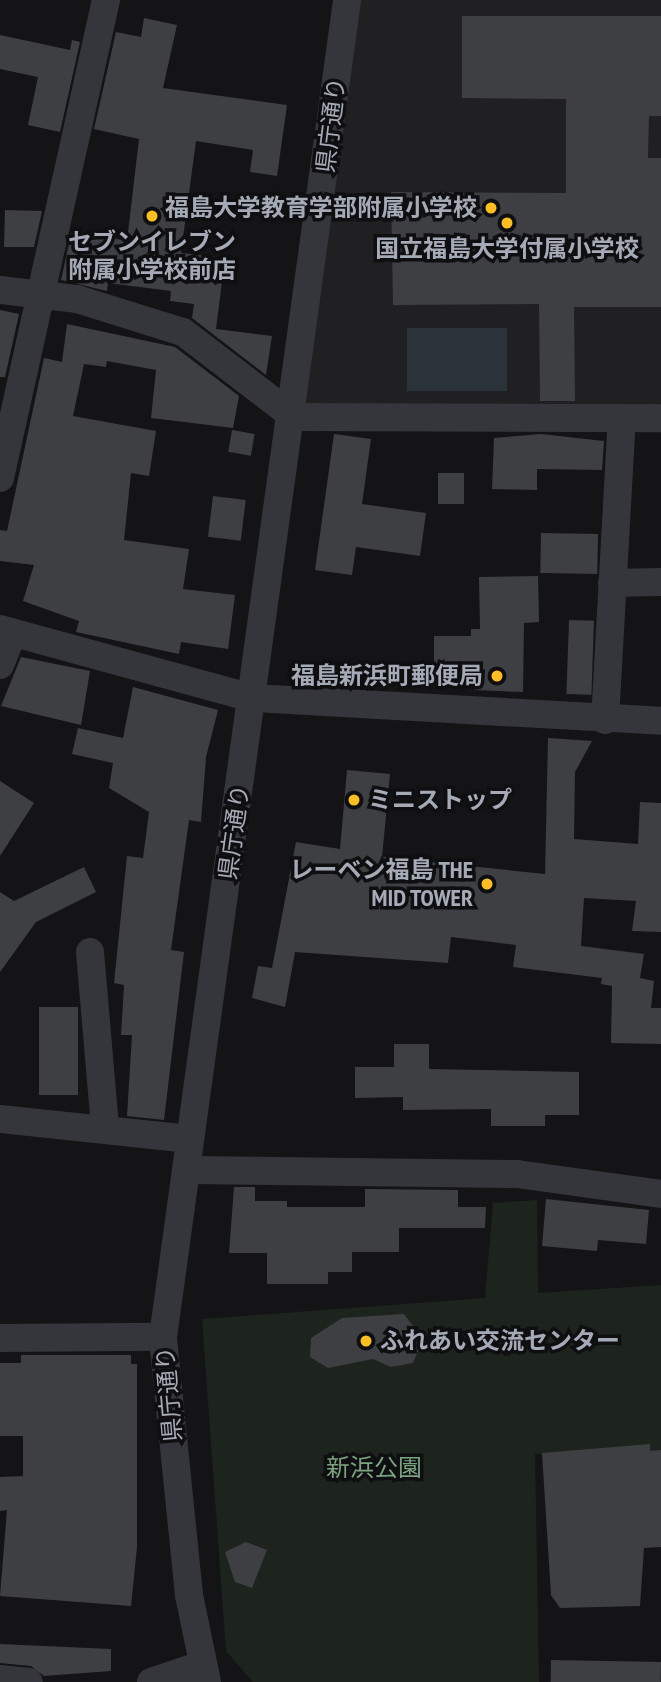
<!DOCTYPE html>
<html>
<head>
<meta charset="utf-8">
<style>
	body { margin:0 }
	#map { position:relative; width:661px; height:1682px; overflow:hidden; background:#141416; font-family:"PT Sans Narrow","Noto Sans JP",sans-serif }
	div>[style] { position:absolute }
	[style*='--x'] { left:calc(var(--x)*1px); top:calc(var(--y)*1px); width:calc(var(--w)*1px); rotate:calc(var(--a)*1deg) }
	.built>* { inset:0; background:#202023 }
	.green>* { inset:0; background:#1c241d }
	.water>* { inset:0; background:#2a323a; transform-origin:0 0 }
	.building>* { inset:0; background:#3e3f43; transform-origin:0 0 }
	.minor>* { height:28px; margin:-14px; padding:0 14px; transform-origin:14px; border-radius:14px; background:#35363b }
	.dots>* { width:19px; height:19px; translate:-50% -50%; box-sizing:border-box; border:4px solid #0f0f11; border-radius:50% }
	span { translate:-50% -50%; white-space:nowrap; text-align:center; line-height:1.15; -webkit-text-stroke:7px #0f0f11; paint-order:stroke }
	.street-label { font-size:24px; color:#a5aab7 }
	.poi-label { font-size:24px; color:#a5aab7; font-weight:700 }
	.right { translate:-100% -50%; text-align:right }
	.left { translate:0 -50%; text-align:left }
	.park-label { font-size:24px; color:#7ba37f }
</style>
</head>
<body>
<div id="map">
	<div class="built">
		<i style="clip-path:polygon(347px 0,661px 0,661px 420px,294px 417px)"></i>
	</div>
	<div class="green">
		<i style="clip-path:polygon(537px 1200px,538px 1293px,661px 1285px,661px 1455px,535px 1454px,539px 1682px,253px 1682px,226px 1651px,202px 1319px,485px 1298px,493px 1203px)"></i>
	</div>
	<div class="water">
		<i style="left:507px;top:328px;width:63px;height:100px;rotate:90deg"></i>
	</div>
	<div class="building">
		<i style="clip-path:polygon(462px 16px,661px 16px,661px 116px,649px 116px,648px 158px,661px 158px,661px 307px,574px 307px,575px 401px,540px 401px,539px 304px,393px 305px,391px 192px,566px 193px,566px 99px,462px 98px)"></i>
		<i style="clip-path:polygon(144px 18px,177px 25px,163px 88px,287px 105px,277px 176px,250px 172px,253px 150px,196px 141px,181px 253px,225px 258px,216px 329px,272px 336px,266px 375px,192px 318px,194px 304px,170px 301px,171px 291px,108px 283px,107px 291px,61px 280px,72px 230px,127px 241px,139px 139px,94px 129px,116px 32px,141px 37px)"></i>
		<i style="clip-path:polygon(0 35px,70px 50px,72px 40px,80px 42px,60px 132px,28px 125px,38px 77px,0 69px)"></i>
		<i style="clip-path:polygon(5px 210px,42px 211px,34px 247px,4px 247px)"></i>
		<i style="clip-path:polygon(0 310px,19px 314px,5px 377px,0 377px)"></i>
		<i style="clip-path:polygon(67px 324px,175px 347px,239px 396px,233px 428px,151px 418px,156px 370px,107px 361px,106px 367px,84px 364px,73px 416px,156px 431px,149px 476px,131px 473px,124px 540px,189px 549px,183px 589px,235px 595px,228px 649px,181px 642px,179px 654px,76px 632px,79px 621px,23px 601px,34px 565px,0 561px,0 530px,7px 531px,44px 358px,62px 362px)"></i>
		<i style="left:232px;top:430px;width:23px;height:22px;rotate:10deg"></i>
		<i style="clip-path:polygon(334px 434px,371px 439px,362px 504px,426px 513px,420px 556px,356px 547px,352px 575px,315px 570px)"></i>
		<i style="clip-path:polygon(541px 434px,604px 441px,602px 470px,537px 469px,537px 490px,492px 489px,494px 438px)"></i>
		<i style="left:438px;top:473px;width:26px;height:31px"></i>
		<i style="left:213px;top:496px;width:33px;height:41px;rotate:7deg"></i>
		<i style="left:541px;top:533px;width:57px;height:40px;rotate:1deg"></i>
		<i style="clip-path:polygon(538px 576px,539px 622px,524px 623px,523px 692px,474px 690px,474px 679px,434px 678px,434px 636px,471px 636px,471px 629px,480px 629px,479px 577px)"></i>
		<i style="left:569px;top:620px;width:25px;height:74px;rotate:2deg"></i>
		<i style="clip-path:polygon(21px 657px,90px 671px,81px 725px,1px 706px)"></i>
		<i style="clip-path:polygon(133px 687px,218px 710px,206px 757px,201px 822px,189px 820px,171px 950px,184px 952px,164px 1120px,127px 1116px,132px 1035px,121px 1035px,124px 985px,114px 983px,127px 856px,143px 858px,149px 812px,109px 788px,113px 763px,72px 754px,78px 728px,123px 738px)"></i>
		<i style="clip-path:polygon(548px 738px,592px 741px,575px 772px,574px 839px,638px 844px,640px 802px,661px 803px,661px 932px,632px 931px,636px 901px,584px 898px,581px 946px,644px 954px,640px 978px,654px 981px,651px 1008px,661px 1008px,661px 1044px,611px 1043px,612px 986px,601px 984px,602px 978px,513px 967px,516px 945px,451px 937px,448px 963px,295px 952px,285px 1007px,252px 998px,258px 966px,272px 968px,296px 842px,340px 849px,347px 770px,390px 774px,382px 857px,545px 874px)"></i>
		<i style="clip-path:polygon(0 781px,34px 803px,0 856px)"></i>
		<i style="clip-path:polygon(84px 867px,96px 892px,36px 922px,0 972px,0 892px,14px 901px)"></i>
		<i style="left:39px;top:1007px;width:39px;height:88px"></i>
		<i style="clip-path:polygon(394px 1044px,429px 1044px,429px 1069px,579px 1072px,579px 1115px,545px 1115px,545px 1126px,491px 1126px,491px 1109px,403px 1110px,403px 1097px,355px 1098px,355px 1067px,394px 1067px)"></i>
		<i style="clip-path:polygon(234px 1187px,255px 1187px,255px 1201px,287px 1201px,287px 1207px,365px 1207px,365px 1189px,458px 1190px,458px 1207px,486px 1207px,485px 1228px,399px 1228px,399px 1252px,352px 1252px,352px 1272px,328px 1272px,328px 1284px,267px 1284px,267px 1253px,229px 1253px)"></i>
		<i style="clip-path:polygon(546px 1199px,649px 1210px,646px 1244px,598px 1240px,597px 1251px,542px 1246px)"></i>
		<i style="clip-path:polygon(404px 1314px,423px 1339px,413px 1363px,391px 1367px,373px 1359px,328px 1368px,310px 1357px,311px 1338px,342px 1318px)"></i>
		<i style="clip-path:polygon(21px 1355px,131px 1355px,131px 1364px,137px 1364px,137px 1547px,131px 1606px,0 1596px,7px 1510px,0 1511px,0 1477px,23px 1476px,23px 1436px,0 1436px,0 1363px,21px 1363px)"></i>
		<i style="clip-path:polygon(650px 1444px,650px 1451px,661px 1450px,661px 1547px,644px 1548px,640px 1606px,560px 1608px,551px 1595px,542px 1453px)"></i>
		<i style="clip-path:polygon(246px 1542px,267px 1550px,252px 1588px,235px 1582px,225px 1552px)"></i>
		<i style="clip-path:polygon(0 1644px,111px 1649px,111px 1671px,44px 1676px,31px 1666px,0 1663px)"></i>
		<i style="left:551px;top:1660px;width:110px;height:22px;rotate:1deg"></i>
	</div>
	<div class="minor">
		<i style="--x:0;--y:290;--w:78;--a:6.7"></i>
		<i style="--x:77;--y:299;--w:111;--a:17.3"></i>
		<i style="--x:183;--y:332;--w:140;--a:37.4"></i>
		<i style="--x:294;--y:417;--w:367;--a:0.2"></i>
		<i style="--x:0;--y:478;--w:490;--a:-77.5"></i>
		<i style="--x:612;--y:583;--w:49;--a:-1.2"></i>
		<i style="--x:0;--y:629;--w:262;--a:15.3"></i>
		<i style="--x:253;--y:698;--w:409;--a:3.2"></i>
		<i style="--x:0;--y:665;--w:35;--a:-68"></i>
		<i style="--x:605;--y:720;--w:302;--a:-86.8"></i>
		<i style="--x:90;--y:952;--w:176;--a:85.1"></i>
		<i style="--x:0;--y:1119;--w:191;--a:6"></i>
		<i style="--x:187;--y:1170;--w:330;--a:0.7"></i>
		<i style="--x:517;--y:1174;--w:145;--a:7.9"></i>
		<i style="--x:0;--y:1338;--w:163;--a:-0.4"></i>
		<i style="--x:0;--y:1679;--w:29;--a:6"></i>
		<i style="--x:151;--y:1682;--w:53;--a:-18.8"></i>
		<i style="--x:207;--y:1682;--w:89;--a:-101.7"></i>
		<i style="--x:189;--y:1595;--w:259;--a:-95.8"></i>
		<i style="--x:163;--y:1337;--w:1350;--a:-82.16"></i>
	</div>
	<div class="dots">
		<i style="left:491px;top:208px;background:#fbbe27"></i>
		<i style="left:152px;top:216px;background:#fbbe27"></i>
		<i style="left:507px;top:223px;background:#fbbe27"></i>
		<i style="left:497px;top:676px;background:#fbbe27"></i>
		<i style="left:354px;top:800px;background:#fbbe27"></i>
		<i style="left:487px;top:884px;background:#fbbe27"></i>
		<i style="left:366px;top:1341px;background:#fbbe27"></i>
	</div>
	<div class="street-label">
		<span style="left:331px;top:125px;rotate:-83deg">県庁通り</span>
		<span style="left:234px;top:832px;rotate:-82deg">県庁通り</span>
		<span style="left:169px;top:1394px;rotate:-95deg">県庁通り</span>
	</div>
	<div class="poi-label">
		<span class="right" style="left:477px;top:208px">福島大学教育学部附属小学校</span>
		<span style="left:152px;top:256px">セブンイレブン<br>附属小学校前店</span>
		<span style="left:507px;top:249px">国立福島大学付属小学校</span>
		<span class="right" style="left:483px;top:676px">福島新浜町郵便局</span>
		<span class="left" style="left:368px;top:800px">ミニストップ</span>
		<span class="right" style="left:473px;top:884px">レーベン福島 THE<br>MID TOWER</span>
		<span class="left" style="left:380px;top:1341px">ふれあい交流センター</span>
	</div>
	<div class="park-label">
		<span style="left:374px;top:1468px">新浜公園</span>
	</div>
</div>
</body>
</html>
